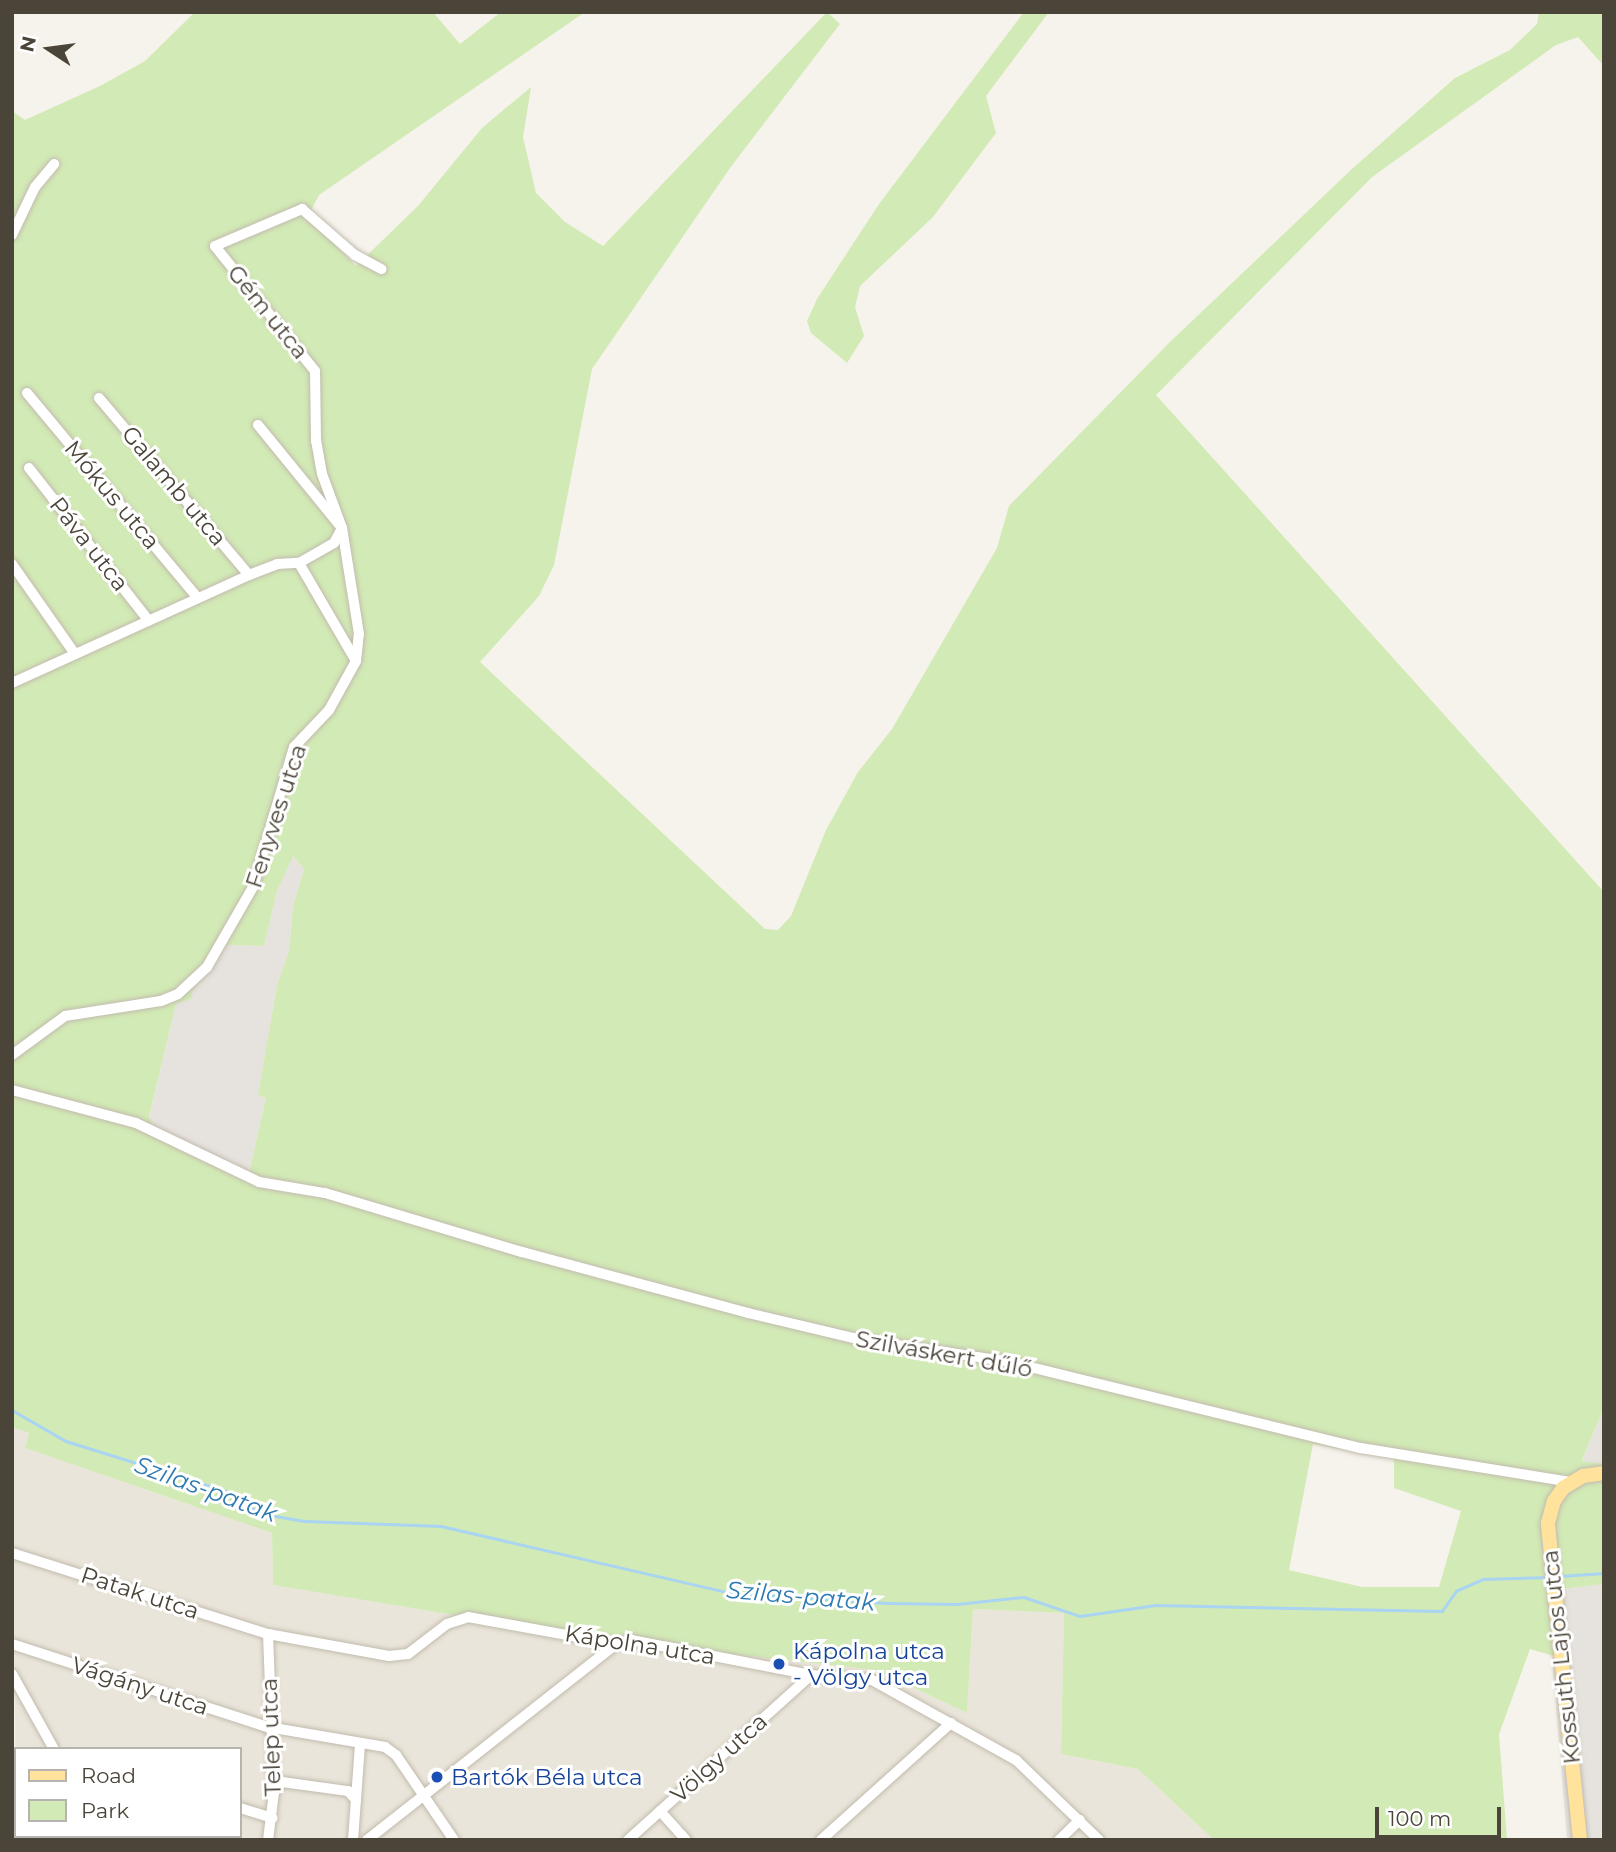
<!DOCTYPE html>
<html>
<head>
<meta charset="utf-8">
<style>
	body { margin:0 }
	#map { position:relative; width:1616px; height:1852px; overflow:hidden; background:#f6f3ec; font-family:Montserrat,sans-serif }
	div>[style] { position:absolute }
	[style*='--x'] { left:calc(var(--x)*1px); top:calc(var(--y)*1px); width:calc(var(--w)*1px); rotate:calc(var(--a)*1deg) }
	.residential>* { inset:0; background:#eae5da }
	.industrial>* { inset:0; background:#e6e2dd }
	.green>* { inset:0; background:#d2eab5 }
	.stream>* { height:2.5px; margin:-1.25px; padding:0 1.25px; transform-origin:1.25px; border-radius:1.25px; background:#a9d4f2 }
	.roads { filter:drop-shadow(0 0 2px #c2bbae) drop-shadow(0 0 2px #c2bbae) }
	.minor>* { height:10px; margin:-5px; padding:0 5px; transform-origin:5px; border-radius:5px; background:#fff }
	.major>* { height:14px; margin:-7px; padding:0 7px; transform-origin:7px; border-radius:7px; background:#ffe39c }
	.dots>* { width:19px; height:19px; translate:-50% -50%; box-sizing:border-box; border:4px solid #fff; border-radius:50% }
	span { translate:-50% -50%; white-space:nowrap; text-align:center; line-height:1.15; -webkit-text-stroke:6px #fff; paint-order:stroke }
	.street-label { font-size:23px; color:#4b4439 }
	.transit-label { font-size:23px; color:#164399 }
	.left { translate:0 -50%; text-align:left }
	.water-label { font-size:24px; color:#2e7ab2; font-style:italic }
	.frame { position:absolute; inset:0; border:14px solid #4b4439; pointer-events:none }
	.legend { position:absolute; left:14px; top:1747px; width:228px; height:91px; box-sizing:border-box; background:#fff; border:2px solid #b7b4b0; margin:0; padding:9px 12px; list-style:none; font-size:21px; color:#4b4439 }
	.legend li { display:flex; align-items:center; gap:14px; height:35px }
	.legend b { width:35px; border:2px solid #b7b4b0 }
	.north { position:absolute; left:14px; top:14px; width:70px; height:70px; -webkit-text-stroke:5px #fff; paint-order:stroke; rotate:283deg; font-size:19px; font-weight:700; line-height:28px; text-align:center; color:#4b4439 }
	.north::after { content:''; display:block; margin:auto; width:24px; height:32px; background:#4b4439; clip-path:polygon(50% 0,100% 100%,50% 72%,0 100%) }
	.scale { position:absolute; left:1375px; top:1807px; width:126px; height:32px; box-sizing:border-box; border:4px solid #4b4439; border-top:0; padding-left:9px; font-size:21px; line-height:24px; white-space:nowrap; color:#4b4439; -webkit-text-stroke:5px #fff; paint-order:stroke }
</style>
</head>
<body>
<div id="map">
	<div class="residential">
		<i style="clip-path:polygon(12px 1427px,29px 1433px,25px 1448px,272px 1533px,273px 1585px,605px 1640px,876px 1670px,967px 1713px,973px 1609px,1064px 1613px,1061px 1754px,1138px 1769px,1214px 1840px,20px 1840px,18px 1836px,240px 1836px,240px 1749px,16px 1749px,16px 1832px)"></i>
	</div>
	<div class="industrial">
		<i style="clip-path:polygon(292px 855px,304px 869px,293px 906px,289px 951px,277px 985px,258px 1095px,266px 1098px,249px 1173px,155px 1129px,149px 1118px,176px 1004px,227px 945px,264px 946px,277px 891px)"></i>
		<i style="clip-path:polygon(1604px 1407px,1604px 1464px,1582px 1462px)"></i>
		<i style="clip-path:polygon(1604px 1584px,1604px 1840px,1567px 1840px,1552px 1657px,1571px 1661px,1562px 1589px)"></i>
	</div>
	<div class="green">
		<i style="clip-path:polygon(evenodd,195px 12px,433px 12px,460px 44px,501px 12px,585px 12px,319px 195px,308px 216px,356px 266px,418px 206px,482px 128px,531px 87px,523px 137px,536px 193px,565px 222px,603px 246px,827px 12px,840px 24px,730px 168px,592px 369px,554px 565px,539px 596px,480px 662px,765px 929px,778px 930px,791px 916px,826px 830px,858px 772px,892px 729px,997px 548px,1009px 506px,1170px 342px,1353px 168px,1455px 78px,1510px 50px,1537px 24px,1539px 12px,1604px 12px,1604px 66px,1578px 37px,1556px 45px,1372px 177px,1156px 395px,1604px 892px,1604px 1407px,1582px 1461px,1604px 1464px,1604px 1584px,1562px 1589px,1571px 1661px,1530px 1649px,1499px 1734px,1507px 1840px,1214px 1840px,1138px 1769px,1061px 1754px,1064px 1613px,973px 1609px,967px 1713px,876px 1670px,605px 1640px,273px 1585px,272px 1533px,25px 1448px,29px 1433px,12px 1427px,12px 111px,25px 120px,100px 86px,145px 61px,195px 12px,293px 856px,304px 869px,293px 906px,289px 951px,277px 985px,258px 1095px,266px 1098px,249px 1173px,155px 1129px,149px 1117px,176px 1004px,191px 999px,193px 990px,227px 945px,264px 946px,277px 891px,293px 856px,195px 12px,1313px 1444px,1394px 1459px,1394px 1488px,1461px 1511px,1439px 1587px,1362px 1587px,1289px 1570px,1313px 1444px)"></i>
		<i style="clip-path:polygon(1024px 12px,1049px 12px,986px 96px,996px 133px,933px 217px,860px 286px,855px 307px,864px 336px,847px 363px,811px 333px,807px 321px,817px 299px,879px 204px)"></i>
	</div>
	<div class="stream">
		<i style="--x:12;--y:1410;--w:62;--a:29.9"></i>
		<i style="--x:66;--y:1441;--w:178;--a:17.3"></i>
		<i style="--x:236;--y:1494;--w:29;--a:41"></i>
		<i style="--x:258;--y:1513;--w:48;--a:9.7"></i>
		<i style="--x:305;--y:1521;--w:136;--a:2.1"></i>
		<i style="--x:441;--y:1526;--w:299;--a:13"></i>
		<i style="--x:732;--y:1593;--w:156;--a:3.7"></i>
		<i style="--x:888;--y:1603;--w:69;--a:0.8"></i>
		<i style="--x:957;--y:1604;--w:67;--a:-6"></i>
		<i style="--x:1024;--y:1597;--w:59;--a:18.7"></i>
		<i style="--x:1080;--y:1616;--w:76;--a:-8.3"></i>
		<i style="--x:1155;--y:1605;--w:287;--a:1.2"></i>
		<i style="--x:1442;--y:1611;--w:24;--a:-55"></i>
		<i style="--x:1456;--y:1591;--w:30;--a:-24"></i>
		<i style="--x:1483;--y:1579;--w:66;--a:-1.7"></i>
		<i style="--x:1560;--y:1576;--w:44;--a:-3.9"></i>
	</div>
	<div class="roads">
		<div class="minor">
			<i style="--x:12;--y:235;--w:53;--a:-64.4"></i>
			<i style="--x:35;--y:187;--w:30;--a:-50"></i>
			<i style="--x:27;--y:393;--w:266;--a:50.2"></i>
			<i style="--x:99;--y:398;--w:232;--a:49.7"></i>
			<i style="--x:29;--y:468;--w:194;--a:51.9"></i>
			<i style="--x:299;--y:563;--w:113;--a:59.8"></i>
			<i style="--x:12;--y:564;--w:110;--a:55"></i>
			<i style="--x:12;--y:683;--w:260;--a:-24.5"></i>
			<i style="--x:249;--y:575;--w:30;--a:-21"></i>
			<i style="--x:277;--y:564;--w:22;--a:-3"></i>
			<i style="--x:299;--y:563;--w:40;--a:-29.7"></i>
			<i style="--x:334;--y:543;--w:17;--a:-62"></i>
			<i style="--x:342;--y:528;--w:58;--a:-110.3"></i>
			<i style="--x:322;--y:474;--w:34;--a:-100"></i>
			<i style="--x:316;--y:441;--w:70;--a:-90.8"></i>
			<i style="--x:315;--y:371;--w:160;--a:-128.7"></i>
			<i style="--x:215;--y:246;--w:95;--a:-23"></i>
			<i style="--x:302;--y:209;--w:70;--a:41"></i>
			<i style="--x:355;--y:255;--w:30;--a:28"></i>
			<i style="--x:12;--y:1055;--w:66;--a:-36.3"></i>
			<i style="--x:65;--y:1016;--w:97;--a:-8.9"></i>
			<i style="--x:161;--y:1001;--w:18;--a:-22"></i>
			<i style="--x:178;--y:994;--w:40;--a:-43"></i>
			<i style="--x:207;--y:967;--w:92;--a:-60.1"></i>
			<i style="--x:253;--y:887;--w:146;--a:-73.7"></i>
			<i style="--x:294;--y:747;--w:51;--a:-46.6"></i>
			<i style="--x:329;--y:710;--w:56;--a:-61.1"></i>
			<i style="--x:356;--y:661;--w:27;--a:-84"></i>
			<i style="--x:359;--y:634;--w:107;--a:-99.1"></i>
			<i style="--x:342;--y:528;--w:133;--a:-129.2"></i>
			<i style="--x:12;--y:1090;--w:128;--a:14.9"></i>
			<i style="--x:136;--y:1123;--w:136;--a:25.6"></i>
			<i style="--x:259;--y:1182;--w:67;--a:9.5"></i>
			<i style="--x:325;--y:1193;--w:206;--a:16.7"></i>
			<i style="--x:522;--y:1252;--w:234;--a:15.1"></i>
			<i style="--x:748;--y:1313;--w:112;--a:13.4"></i>
			<i style="--x:857;--y:1339;--w:155;--a:8.5"></i>
			<i style="--x:1010;--y:1362;--w:361;--a:13.8"></i>
			<i style="--x:1361;--y:1448;--w:213;--a:9.2"></i>
			<i style="--x:12;--y:1553;--w:269;--a:17.6"></i>
			<i style="--x:268;--y:1634;--w:123;--a:10.3"></i>
			<i style="--x:389;--y:1656;--w:19;--a:-6"></i>
			<i style="--x:408;--y:1654;--w:49;--a:-37.6"></i>
			<i style="--x:447;--y:1624;--w:22;--a:-18"></i>
			<i style="--x:468;--y:1617;--w:150;--a:10.3"></i>
			<i style="--x:616;--y:1644;--w:16;--a:-15"></i>
			<i style="--x:631;--y:1640;--w:183;--a:11"></i>
			<i style="--x:811;--y:1675;--w:61;--a:4.7"></i>
			<i style="--x:872;--y:1680;--w:165;--a:29.1"></i>
			<i style="--x:1016;--y:1760;--w:115;--a:43.9"></i>
			<i style="--x:268;--y:1634;--w:158;--a:87.8"></i>
			<i style="--x:274;--y:1792;--w:48;--a:97.1"></i>
			<i style="--x:12;--y:1644;--w:269;--a:18"></i>
			<i style="--x:268;--y:1727;--w:119;--a:9.7"></i>
			<i style="--x:385;--y:1747;--w:14;--a:36"></i>
			<i style="--x:396;--y:1755;--w:103;--a:55.7"></i>
			<i style="--x:12;--y:1674;--w:86;--a:60.8"></i>
			<i style="--x:274;--y:1792;--w:13;--a:-51"></i>
			<i style="--x:282;--y:1782;--w:67;--a:7.8"></i>
			<i style="--x:348;--y:1791;--w:12;--a:48"></i>
			<i style="--x:240;--y:1808;--w:34;--a:17"></i>
			<i style="--x:660;--y:1811;--w:39;--a:48"></i>
			<i style="--x:102;--y:1836;--w:4;--a:63"></i>
			<i style="--x:353;--y:1840;--w:96;--a:-85.8"></i>
			<i style="--x:367;--y:1840;--w:317;--a:-38.2"></i>
			<i style="--x:628;--y:1840;--w:246;--a:-42"></i>
			<i style="--x:821;--y:1840;--w:175;--a:-42"></i>
			<i style="--x:1059;--y:1840;--w:29;--a:-44"></i>
		</div>
		<div class="major">
			<i style="--x:1580;--y:1840;--w:319;--a:-95.8"></i>
			<i style="--x:1548;--y:1523;--w:23;--a:-75"></i>
			<i style="--x:1554;--y:1501;--w:16;--a:-55"></i>
			<i style="--x:1563;--y:1488;--w:23;--a:-31"></i>
			<i style="--x:1583;--y:1476;--w:21;--a:-8"></i>
		</div>
	</div>
	<div class="dots">
		<i style="left:779px;top:1664px;background:#1a4fb4"></i>
		<i style="left:437px;top:1777px;background:#1a4fb4"></i>
	</div>
	<div class="street-label">
		<span style="left:268px;top:312px;rotate:51deg">Gém utca</span>
		<span style="left:174px;top:486px;rotate:50deg">Galamb utca</span>
		<span style="left:112px;top:495px;rotate:50deg">Mókus utca</span>
		<span style="left:89px;top:544px;rotate:52deg">Páva utca</span>
		<span style="left:276px;top:816px;rotate:-72deg">Fenyves utca</span>
		<span style="left:944px;top:1354px;rotate:10deg">Szilváskert dűlő</span>
		<span style="left:140px;top:1593px;rotate:18deg">Patak utca</span>
		<span style="left:640px;top:1645px;rotate:9deg">Kápolna utca</span>
		<span style="left:1561px;top:1657px;rotate:-96deg">Kossuth Lajos utca</span>
		<span style="left:140px;top:1686px;rotate:18deg">Vágány utca</span>
		<span style="left:271px;top:1737px;rotate:-92deg">Telep utca</span>
		<span style="left:719px;top:1758px;rotate:-42deg">Völgy utca</span>
	</div>
	<div class="transit-label">
		<span class="left" style="left:793px;top:1664px">Kápolna utca<br>- Völgy utca</span>
		<span class="left" style="left:451px;top:1777px">Bartók Béla utca</span>
	</div>
	<div class="water-label">
		<span style="left:206px;top:1489px;rotate:20deg">Szilas-patak</span>
		<span style="left:801px;top:1596px;rotate:5deg">Szilas-patak</span>
	</div>
	<div class="frame"></div>
	<ul class="legend">
	<li><b style="height:9px;background:#ffe39c"></b>Road</li>
	<li><b style="height:19px;background:#d2eab5"></b>Park</li>
	</ul>
	<div class="north">N</div>
	<div class="scale">100 m</div>
</div>
</body>
</html>
